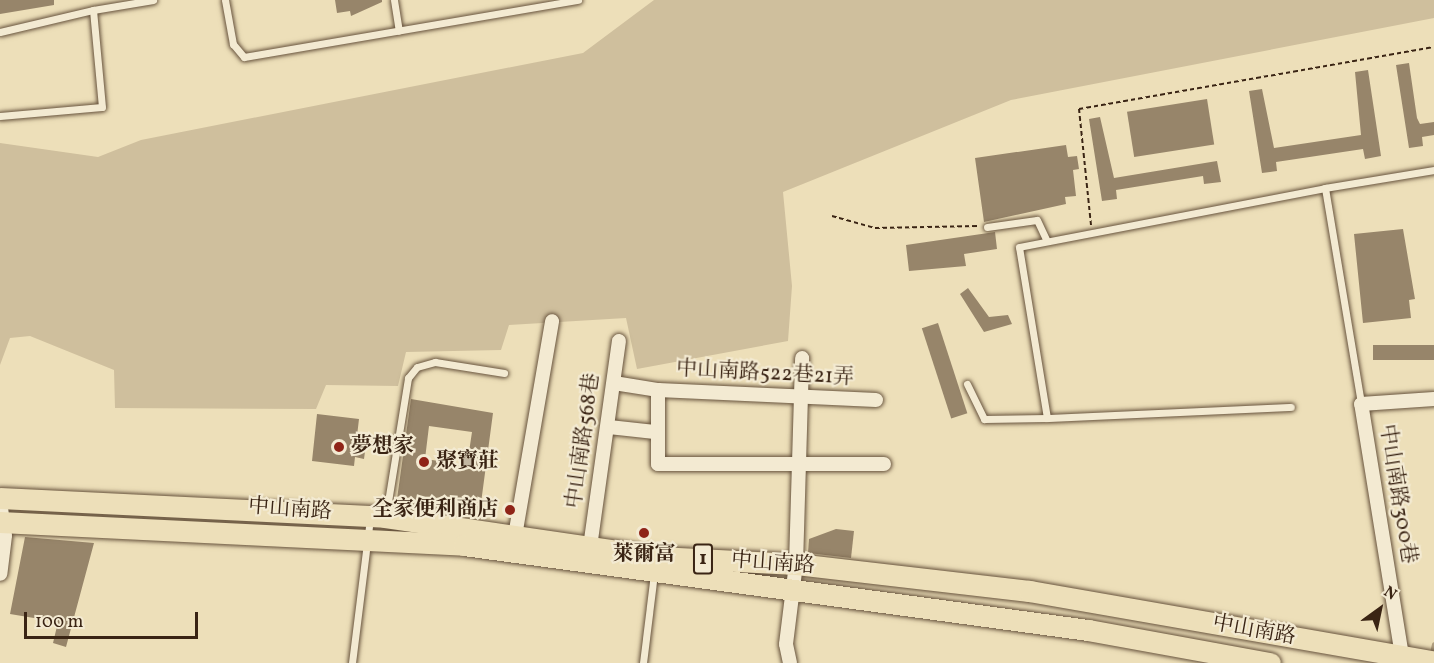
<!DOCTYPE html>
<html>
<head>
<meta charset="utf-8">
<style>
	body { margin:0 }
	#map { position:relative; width:1434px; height:663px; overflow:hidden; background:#eddfb9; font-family:Vollkorn,"Noto Serif TC",serif }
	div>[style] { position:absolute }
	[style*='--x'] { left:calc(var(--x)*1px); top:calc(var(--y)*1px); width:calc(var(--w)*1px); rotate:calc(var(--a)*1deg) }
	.green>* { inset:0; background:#cfbf9d }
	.stream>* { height:4px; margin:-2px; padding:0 2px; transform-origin:2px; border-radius:2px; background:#b09f81 }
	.building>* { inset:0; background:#97856a; transform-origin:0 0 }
	.path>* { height:2px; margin-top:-1px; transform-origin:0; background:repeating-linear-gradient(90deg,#3a2414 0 4.5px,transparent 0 7.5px) }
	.roads { filter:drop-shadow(0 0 2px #67533d) drop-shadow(0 0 2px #67533d) }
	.lane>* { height:7px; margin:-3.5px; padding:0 3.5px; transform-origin:3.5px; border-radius:3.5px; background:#f3ead2 }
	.street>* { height:14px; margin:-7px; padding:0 7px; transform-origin:7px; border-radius:7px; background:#f3ead2 }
	.primary>* { height:21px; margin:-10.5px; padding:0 10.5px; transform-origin:10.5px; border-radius:10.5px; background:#eddfb9 }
	.dots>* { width:16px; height:16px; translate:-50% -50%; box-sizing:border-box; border:3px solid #f3ead2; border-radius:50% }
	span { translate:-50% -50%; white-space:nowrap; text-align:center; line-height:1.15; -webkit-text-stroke:4.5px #f3ead2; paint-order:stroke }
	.shield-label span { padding:2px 4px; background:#f3ead2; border:2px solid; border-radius:4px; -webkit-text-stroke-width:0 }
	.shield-label { font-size:20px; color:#3a2414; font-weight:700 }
	.street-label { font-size:21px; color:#3a2414 }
	.poi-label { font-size:21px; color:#3a2414; font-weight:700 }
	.left { translate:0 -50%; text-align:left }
	.right { translate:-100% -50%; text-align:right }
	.north { position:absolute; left:1350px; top:579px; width:60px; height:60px; -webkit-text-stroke:4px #f3ead2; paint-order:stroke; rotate:33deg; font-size:16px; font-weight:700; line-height:24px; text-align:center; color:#3a2414 }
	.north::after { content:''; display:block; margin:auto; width:21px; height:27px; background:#3a2414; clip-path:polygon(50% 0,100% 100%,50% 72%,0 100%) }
	.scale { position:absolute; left:24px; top:612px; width:174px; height:27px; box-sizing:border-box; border:3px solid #3a2414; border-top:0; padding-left:8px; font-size:18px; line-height:21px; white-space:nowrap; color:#3a2414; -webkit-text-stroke:4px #f3ead2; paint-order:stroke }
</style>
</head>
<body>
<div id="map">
	<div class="green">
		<i style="clip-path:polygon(654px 0,1434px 0,1434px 18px,1011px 100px,783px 192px,792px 286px,788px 341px,637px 369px,626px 318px,509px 325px,501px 350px,406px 352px,398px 386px,326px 385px,316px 409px,115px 408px,114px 370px,30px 336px,10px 338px,0 365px,0 143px,98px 157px,141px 140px,583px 53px)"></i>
	</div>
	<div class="stream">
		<i style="--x:1432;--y:653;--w:9;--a:-77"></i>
	</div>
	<div class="building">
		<i style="clip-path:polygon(0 0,54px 0,54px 5px,0 14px)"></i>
		<i style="clip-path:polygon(335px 0,382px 0,382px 2px,351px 16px,350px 11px,337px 13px)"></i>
		<i style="clip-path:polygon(1409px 63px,1417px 118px,1420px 124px,1434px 122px,1434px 135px,1422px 137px,1423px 146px,1409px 148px,1396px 65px)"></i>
		<i style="clip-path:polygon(1368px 70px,1381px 156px,1365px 159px,1363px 149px,1276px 162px,1277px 171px,1262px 173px,1249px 91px,1262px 89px,1274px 148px,1361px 135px,1355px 72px)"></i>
		<i style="left:1207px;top:99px;width:46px;height:81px;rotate:81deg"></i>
		<i style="clip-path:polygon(1100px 117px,1114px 178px,1217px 161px,1221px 182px,1204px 184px,1203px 176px,1116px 190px,1117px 199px,1102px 201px,1089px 119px)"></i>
		<i style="clip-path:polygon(1066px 145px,1068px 157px,1077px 156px,1079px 169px,1073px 170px,1076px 196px,1065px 197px,1066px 204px,984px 222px,975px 158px)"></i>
		<i style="clip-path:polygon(1403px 229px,1415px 299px,1409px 300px,1411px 318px,1363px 323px,1354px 234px)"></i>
		<i style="clip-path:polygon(995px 232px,997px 249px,964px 254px,966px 266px,909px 271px,906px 245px)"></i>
		<i style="clip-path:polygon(968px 288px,989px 317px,1008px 315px,1012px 324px,984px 332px,960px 294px)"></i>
		<i style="left:938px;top:323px;width:95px;height:17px;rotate:72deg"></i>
		<i style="left:1434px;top:345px;width:15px;height:61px;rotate:90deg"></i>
		<i style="clip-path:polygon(evenodd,411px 399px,493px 413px,479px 518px,396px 506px,411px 399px,429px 426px,472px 432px,467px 465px,425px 459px,429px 426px)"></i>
		<i style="clip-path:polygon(317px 414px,359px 419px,357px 436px,367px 437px,364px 459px,355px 457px,354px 466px,312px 461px)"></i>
		<i style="clip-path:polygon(836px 529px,854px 531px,851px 558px,808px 553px,809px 539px)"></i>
		<i style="clip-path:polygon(25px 537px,94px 543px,66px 647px,53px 643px,58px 622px,10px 614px)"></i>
	</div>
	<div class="path">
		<i style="--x:832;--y:216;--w:45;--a:15.6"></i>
		<i style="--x:875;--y:228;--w:103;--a:-1.1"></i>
		<i style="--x:1091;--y:225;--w:117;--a:-95.9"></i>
		<i style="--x:1079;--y:109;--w:360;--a:-9.9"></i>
	</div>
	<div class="roads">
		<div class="lane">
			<i style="--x:225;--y:0;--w:45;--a:79.7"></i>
			<i style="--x:233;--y:44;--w:17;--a:50"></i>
			<i style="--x:244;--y:57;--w:339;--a:-9.7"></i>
			<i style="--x:394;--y:0;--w:31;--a:81"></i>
			<i style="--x:0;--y:32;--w:96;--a:-13.3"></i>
			<i style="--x:0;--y:116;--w:102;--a:-5"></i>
			<i style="--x:102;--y:107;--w:97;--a:-95.3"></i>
			<i style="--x:93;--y:10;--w:61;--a:-9.5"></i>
			<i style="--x:1325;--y:188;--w:110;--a:-9.4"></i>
			<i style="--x:987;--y:227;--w:50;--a:-8"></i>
			<i style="--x:1037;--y:220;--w:23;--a:65"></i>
			<i style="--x:967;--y:384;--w:39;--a:64"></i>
			<i style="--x:984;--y:419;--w:63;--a:-0.9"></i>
			<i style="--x:1047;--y:418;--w:173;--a:-99.3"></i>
			<i style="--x:1019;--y:247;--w:312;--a:-10.9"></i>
			<i style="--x:1325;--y:188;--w:219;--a:80.5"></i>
			<i style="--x:1047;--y:418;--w:244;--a:-2.6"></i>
			<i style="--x:386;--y:514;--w:138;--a:-80.8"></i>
			<i style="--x:408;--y:378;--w:14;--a:-51"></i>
			<i style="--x:417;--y:367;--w:19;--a:-16"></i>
			<i style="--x:435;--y:362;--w:70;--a:9.1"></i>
			<i style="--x:352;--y:663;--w:146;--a:-82.9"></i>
			<i style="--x:643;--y:663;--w:90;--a:-83"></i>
		</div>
		<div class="street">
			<i style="--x:614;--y:383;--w:45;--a:9"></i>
			<i style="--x:876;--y:400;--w:218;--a:-177.4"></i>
			<i style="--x:658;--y:390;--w:74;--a:90"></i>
			<i style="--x:658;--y:464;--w:226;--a:0"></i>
			<i style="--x:609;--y:427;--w:46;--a:6.2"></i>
			<i style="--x:0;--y:501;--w:35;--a:82"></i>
			<i style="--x:5;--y:536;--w:38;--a:97"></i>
			<i style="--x:515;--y:536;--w:218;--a:-80.2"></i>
			<i style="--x:590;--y:547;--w:208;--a:-82"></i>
			<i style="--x:1403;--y:662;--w:261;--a:-99.2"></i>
			<i style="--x:1361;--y:404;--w:73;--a:-3.9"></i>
			<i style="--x:790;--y:663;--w:19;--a:-102"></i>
			<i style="--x:786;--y:644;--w:81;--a:-82.9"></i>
			<i style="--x:796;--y:564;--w:206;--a:-88.3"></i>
		</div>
		<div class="primary">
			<i style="--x:0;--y:498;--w:385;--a:2.8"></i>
			<i style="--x:385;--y:517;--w:276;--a:8.3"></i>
			<i style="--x:658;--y:557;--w:138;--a:2.9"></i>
			<i style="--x:796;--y:564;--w:235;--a:6.6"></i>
			<i style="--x:1029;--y:591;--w:411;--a:9.9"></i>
			<i style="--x:0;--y:522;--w:465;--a:2.8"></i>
			<i style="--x:464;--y:545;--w:630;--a:7.76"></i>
			<i style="--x:1088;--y:630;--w:185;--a:10.3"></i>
		</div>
	</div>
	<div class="dots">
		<i style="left:339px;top:447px;background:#8f2418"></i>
		<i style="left:424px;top:462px;background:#8f2418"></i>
		<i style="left:510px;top:510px;background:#8f2418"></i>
		<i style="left:644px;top:533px;background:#8f2418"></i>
	</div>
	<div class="shield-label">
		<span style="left:703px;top:559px">1</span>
	</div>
	<div class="street-label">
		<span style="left:765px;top:374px;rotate:3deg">中山南路522巷21弄</span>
		<span style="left:584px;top:441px;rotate:-82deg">中山南路568巷</span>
		<span style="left:1397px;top:494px;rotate:81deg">中山南路300巷</span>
		<span style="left:290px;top:510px;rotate:4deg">中山南路</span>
		<span style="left:773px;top:564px;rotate:4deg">中山南路</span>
		<span style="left:1254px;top:631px;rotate:10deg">中山南路</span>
	</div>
	<div class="poi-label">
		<span class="left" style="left:351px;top:447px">夢想家</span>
		<span class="left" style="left:436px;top:462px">聚寶莊</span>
		<span class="right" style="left:498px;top:510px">全家便利商店</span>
		<span style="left:644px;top:555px">萊爾富</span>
	</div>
	<div class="north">N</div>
	<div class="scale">100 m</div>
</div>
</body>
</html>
